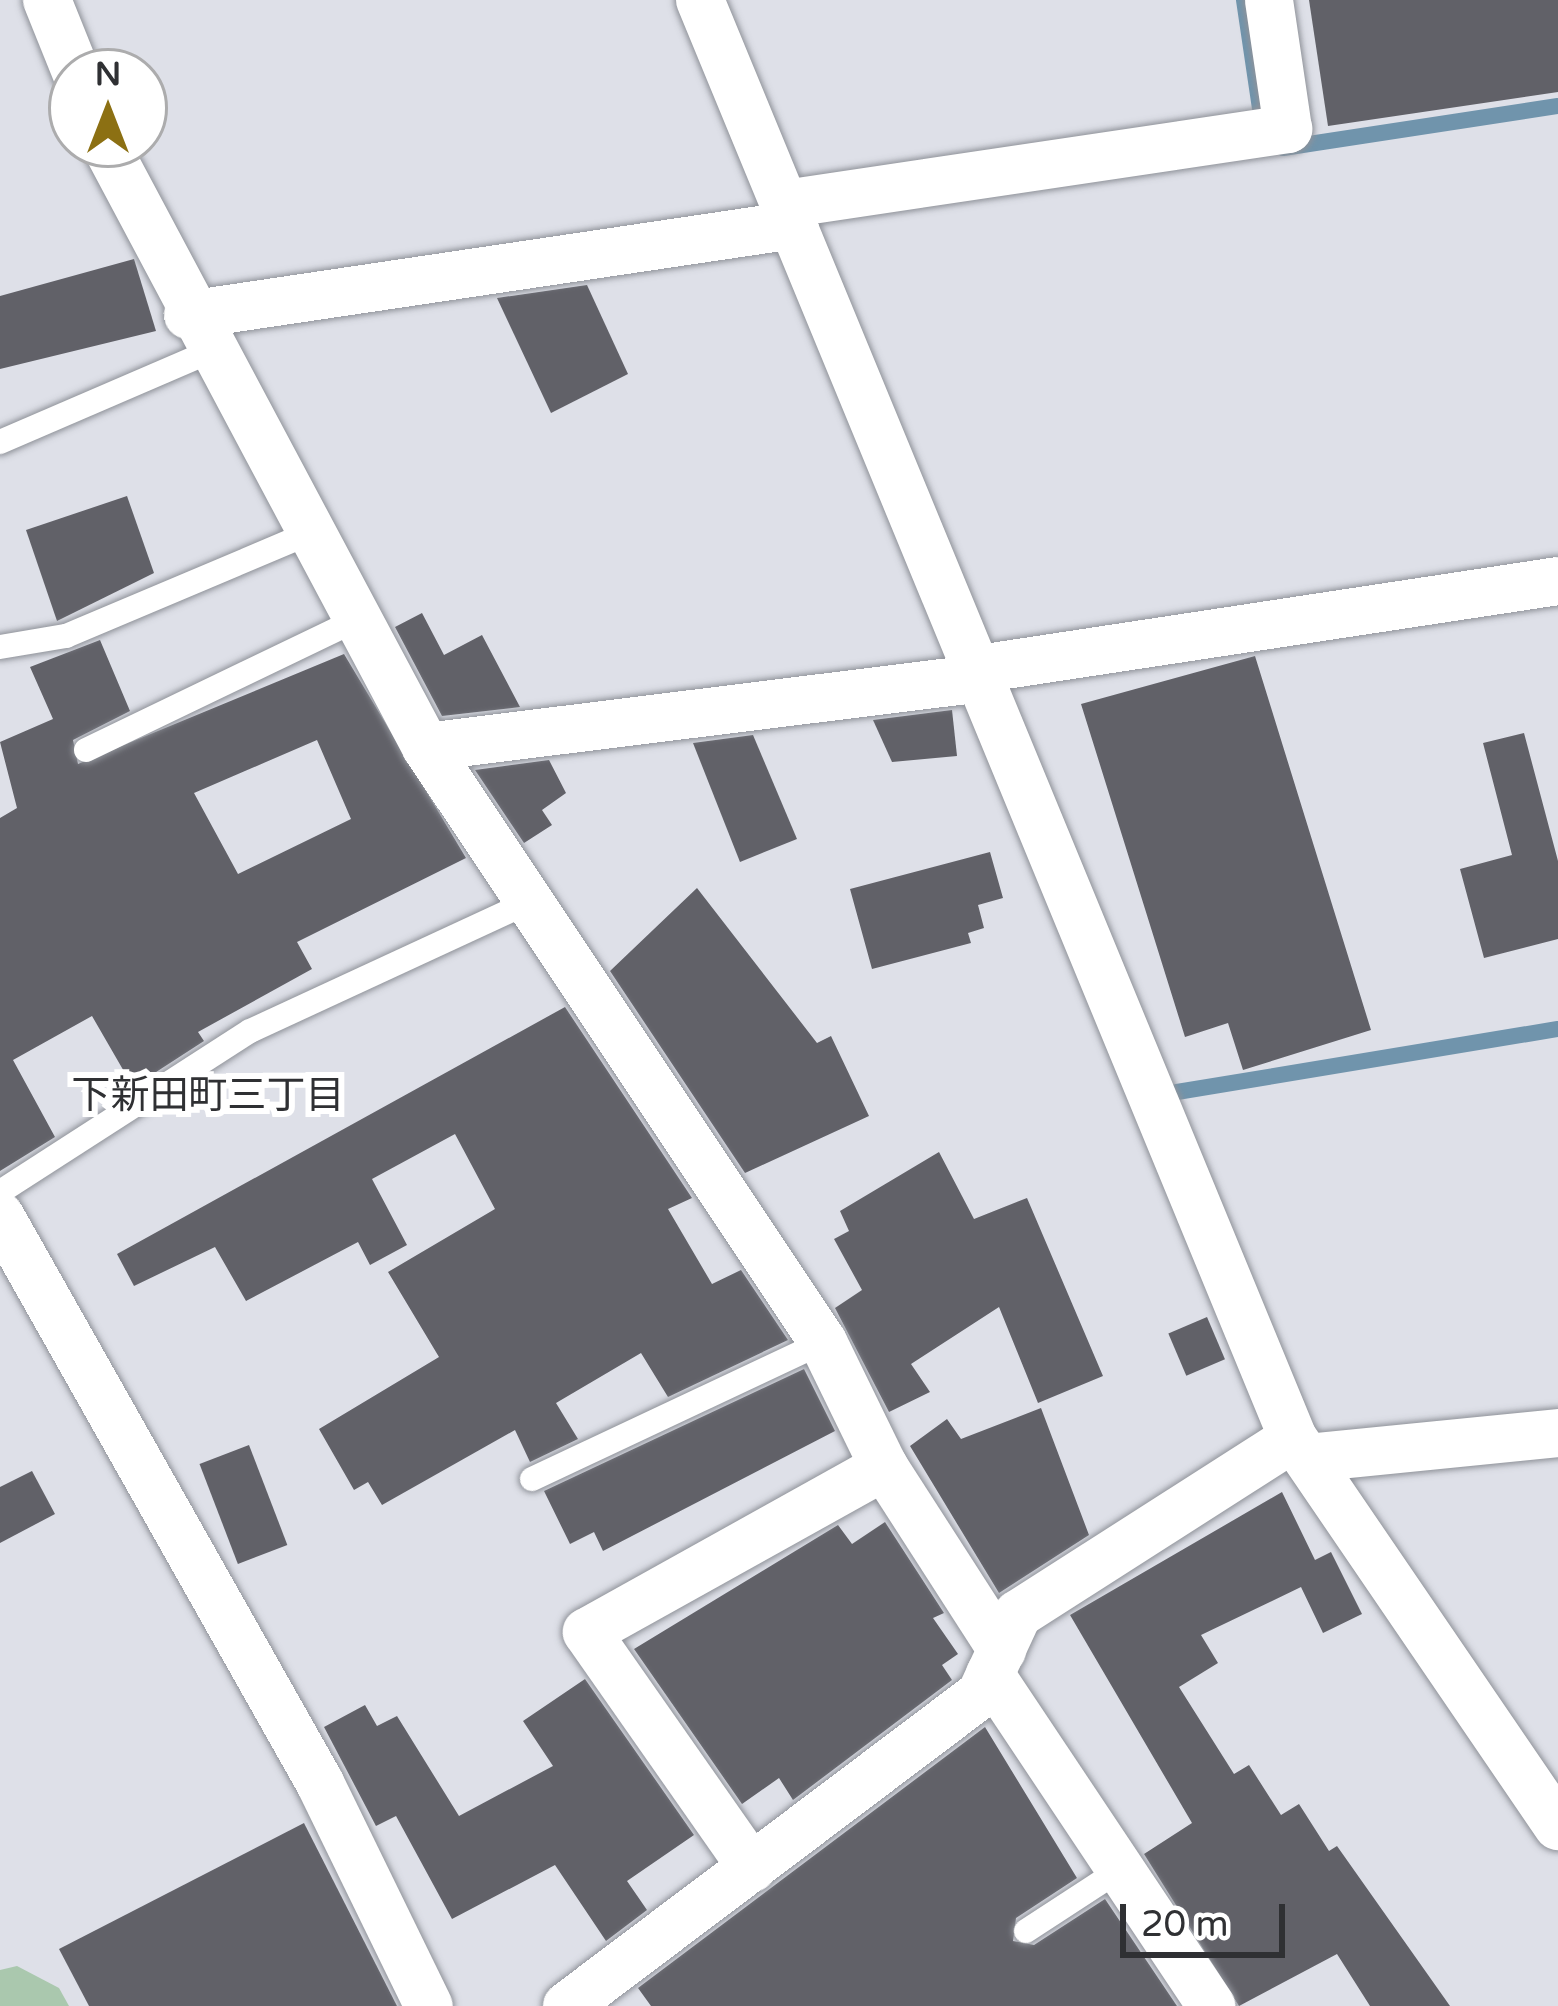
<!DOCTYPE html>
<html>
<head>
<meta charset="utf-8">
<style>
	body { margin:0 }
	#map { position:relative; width:1558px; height:2006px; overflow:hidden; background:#dee0e8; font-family:"Varela Round","Noto Sans JP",sans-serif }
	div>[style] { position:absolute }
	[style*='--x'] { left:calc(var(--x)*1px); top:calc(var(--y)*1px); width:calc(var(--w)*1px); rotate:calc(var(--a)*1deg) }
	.green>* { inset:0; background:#aac8ae }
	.stream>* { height:16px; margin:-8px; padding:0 8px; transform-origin:8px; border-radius:8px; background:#7094ac }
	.building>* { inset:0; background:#616168; transform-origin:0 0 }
	.roads { filter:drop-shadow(0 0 3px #8f9299) drop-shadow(0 0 3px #8f9299) }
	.service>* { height:24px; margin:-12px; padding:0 12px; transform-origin:12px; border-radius:12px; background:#fff }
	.minor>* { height:48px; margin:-24px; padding:0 24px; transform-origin:24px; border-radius:24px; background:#fff }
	span { translate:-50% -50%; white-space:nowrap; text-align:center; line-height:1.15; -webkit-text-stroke:12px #fff; paint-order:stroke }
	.neighbourhood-label { font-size:39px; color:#2f3033 }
	.north { position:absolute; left:48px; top:48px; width:120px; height:120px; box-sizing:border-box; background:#fff; border:3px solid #acacad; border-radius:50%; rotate:0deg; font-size:33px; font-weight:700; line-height:48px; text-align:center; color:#2f3033 }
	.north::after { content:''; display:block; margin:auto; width:42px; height:54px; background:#8c7013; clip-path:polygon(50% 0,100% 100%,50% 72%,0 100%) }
	.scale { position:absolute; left:1120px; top:1904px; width:165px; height:54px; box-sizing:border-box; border:6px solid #2f3033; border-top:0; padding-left:15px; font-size:36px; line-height:42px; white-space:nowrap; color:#2f3033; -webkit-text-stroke:9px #fff; paint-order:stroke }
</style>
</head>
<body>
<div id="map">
	<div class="green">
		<i style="clip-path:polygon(17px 1966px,59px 1988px,69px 2006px,0 2006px,0 1970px)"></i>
	</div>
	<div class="stream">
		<i style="--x:1244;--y:0;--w:116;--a:81.6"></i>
		<i style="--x:1283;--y:148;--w:278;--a:-8.7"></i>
		<i style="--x:1177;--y:1092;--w:386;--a:-9.4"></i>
	</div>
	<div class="building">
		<i style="clip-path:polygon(1309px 0,1558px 0,1558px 92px,1328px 126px)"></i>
		<i style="clip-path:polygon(134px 259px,156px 331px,0 369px,0 296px)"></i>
		<i style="clip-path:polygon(587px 285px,628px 374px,551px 413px,497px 298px)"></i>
		<i style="clip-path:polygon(127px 496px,154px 573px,57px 621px,26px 530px)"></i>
		<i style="clip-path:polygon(422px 613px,444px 655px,482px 635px,520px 707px,442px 716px,395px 627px)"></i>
		<i style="clip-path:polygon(evenodd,100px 640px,130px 711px,73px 740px,78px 764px,344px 654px,466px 858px,297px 942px,312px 969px,198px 1032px,204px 1041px,133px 1087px,92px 1016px,13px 1060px,55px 1137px,0 1171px,0 818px,17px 808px,0 742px,53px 719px,30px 667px,100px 640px,317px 740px,351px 819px,238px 874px,194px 793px,317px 740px)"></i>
		<i style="clip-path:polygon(1255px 656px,1371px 1030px,1243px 1070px,1228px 1023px,1185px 1037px,1081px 704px)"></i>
		<i style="clip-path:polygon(952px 710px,957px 756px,892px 762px,873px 720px)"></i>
		<i style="clip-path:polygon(1524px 733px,1558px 861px,1558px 939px,1484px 958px,1460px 869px,1512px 855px,1483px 743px)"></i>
		<i style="clip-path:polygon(753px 735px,797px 839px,740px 862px,693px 743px)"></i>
		<i style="clip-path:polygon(549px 760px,566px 793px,542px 810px,552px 825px,524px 843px,475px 770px)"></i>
		<i style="clip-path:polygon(990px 852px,1003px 898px,978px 905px,984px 928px,968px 933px,971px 943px,872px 969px,850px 889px)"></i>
		<i style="clip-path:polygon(697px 888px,817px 1043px,831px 1036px,869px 1116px,745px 1173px,610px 971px)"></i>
		<i style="clip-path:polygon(565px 1007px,692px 1198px,668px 1209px,712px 1284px,741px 1270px,788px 1340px,668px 1397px,641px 1353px,556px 1403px,578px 1439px,530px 1462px,515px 1430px,382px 1505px,368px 1482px,354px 1490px,319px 1429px,439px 1357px,388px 1272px,495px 1209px,455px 1134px,372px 1179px,407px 1245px,370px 1265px,358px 1242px,246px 1301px,215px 1247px,134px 1286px,117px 1254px)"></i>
		<i style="clip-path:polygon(939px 1152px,974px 1219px,1027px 1198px,1103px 1376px,1038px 1403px,999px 1307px,911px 1364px,930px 1392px,889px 1412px,835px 1308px,862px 1290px,834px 1239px,849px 1231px,840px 1211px)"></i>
		<i style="left:1207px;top:1317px;width:46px;height:42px;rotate:67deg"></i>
		<i style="clip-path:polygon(804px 1369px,835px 1431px,603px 1551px,594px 1532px,570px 1544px,544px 1491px)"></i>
		<i style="clip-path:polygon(1041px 1408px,1089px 1535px,999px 1593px,910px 1446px,947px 1419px,961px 1439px)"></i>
		<i style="left:249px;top:1445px;width:107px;height:53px;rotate:69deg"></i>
		<i style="clip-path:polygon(32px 1471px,55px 1514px,0 1543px,0 1487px)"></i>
		<i style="clip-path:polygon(1282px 1492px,1315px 1560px,1331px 1552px,1362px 1614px,1323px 1633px,1301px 1587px,1201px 1635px,1218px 1663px,1179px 1687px,1234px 1774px,1249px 1765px,1281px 1815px,1299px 1804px,1329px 1851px,1337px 1846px,1450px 2006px,1370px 2006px,1337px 1954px,1239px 2006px,1144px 1854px,1192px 1823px,1070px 1615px)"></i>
		<i style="clip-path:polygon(885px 1522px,944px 1613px,933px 1618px,958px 1654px,942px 1665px,952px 1680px,793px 1800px,779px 1778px,742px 1804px,634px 1649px,838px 1525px,852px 1544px)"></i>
		<i style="clip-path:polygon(585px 1679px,694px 1835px,627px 1881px,647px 1910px,606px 1941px,555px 1865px,452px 1919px,396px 1816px,376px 1826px,324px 1727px,365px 1705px,377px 1726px,397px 1716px,459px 1816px,553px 1766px,523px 1721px)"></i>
		<i style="clip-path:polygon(985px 1727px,1077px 1878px,1016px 1918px,1013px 1941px,1034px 1945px,1105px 1899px,1177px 2006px,651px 2006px,638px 1988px)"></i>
		<i style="clip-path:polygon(304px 1823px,397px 2006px,89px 2006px,59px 1949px)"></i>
	</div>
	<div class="roads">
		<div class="service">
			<i style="--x:0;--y:442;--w:228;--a:-23.3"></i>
			<i style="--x:0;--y:647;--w:67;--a:-9.5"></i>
			<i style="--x:66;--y:636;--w:263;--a:-22.9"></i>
			<i style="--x:86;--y:750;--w:300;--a:-25.7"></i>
			<i style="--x:0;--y:1192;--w:297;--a:-32.8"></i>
			<i style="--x:250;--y:1031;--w:301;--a:-24.8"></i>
			<i style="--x:532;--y:1479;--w:322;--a:-25.2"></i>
			<i style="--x:1026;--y:1931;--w:117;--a:-33.1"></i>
		</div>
		<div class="minor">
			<i style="--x:47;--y:0;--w:78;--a:68.1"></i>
			<i style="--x:700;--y:0;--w:1555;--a:67.59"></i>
			<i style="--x:1293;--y:1438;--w:470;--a:55.7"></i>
			<i style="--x:105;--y:144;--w:683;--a:61.97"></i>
			<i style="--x:426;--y:747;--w:715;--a:56.29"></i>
			<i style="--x:823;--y:1342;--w:139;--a:64"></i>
			<i style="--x:884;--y:1467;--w:218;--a:57.2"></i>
			<i style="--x:785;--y:204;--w:509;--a:-8.48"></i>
			<i style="--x:1288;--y:129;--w:130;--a:-98.4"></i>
			<i style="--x:188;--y:315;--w:613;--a:-8.45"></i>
			<i style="--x:979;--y:669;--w:586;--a:-8.64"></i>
			<i style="--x:426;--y:747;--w:560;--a:-7.07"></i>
			<i style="--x:0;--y:1216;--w:651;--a:60.56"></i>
			<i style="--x:320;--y:1783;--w:248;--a:64"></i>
			<i style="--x:1308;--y:1458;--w:251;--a:-5.7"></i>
			<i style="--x:990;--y:1674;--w:399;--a:56.3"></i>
			<i style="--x:752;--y:1868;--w:288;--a:-125"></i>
			<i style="--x:587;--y:1632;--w:340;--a:-29.1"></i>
			<i style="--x:567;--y:2006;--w:518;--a:-37"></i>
			<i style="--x:981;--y:1694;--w:88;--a:-65.2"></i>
			<i style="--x:1018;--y:1614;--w:326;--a:-32.6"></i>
		</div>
	</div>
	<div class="neighbourhood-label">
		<span style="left:208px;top:1096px">下新田町三丁目</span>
	</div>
	<div class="north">N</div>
	<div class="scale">20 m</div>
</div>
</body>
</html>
